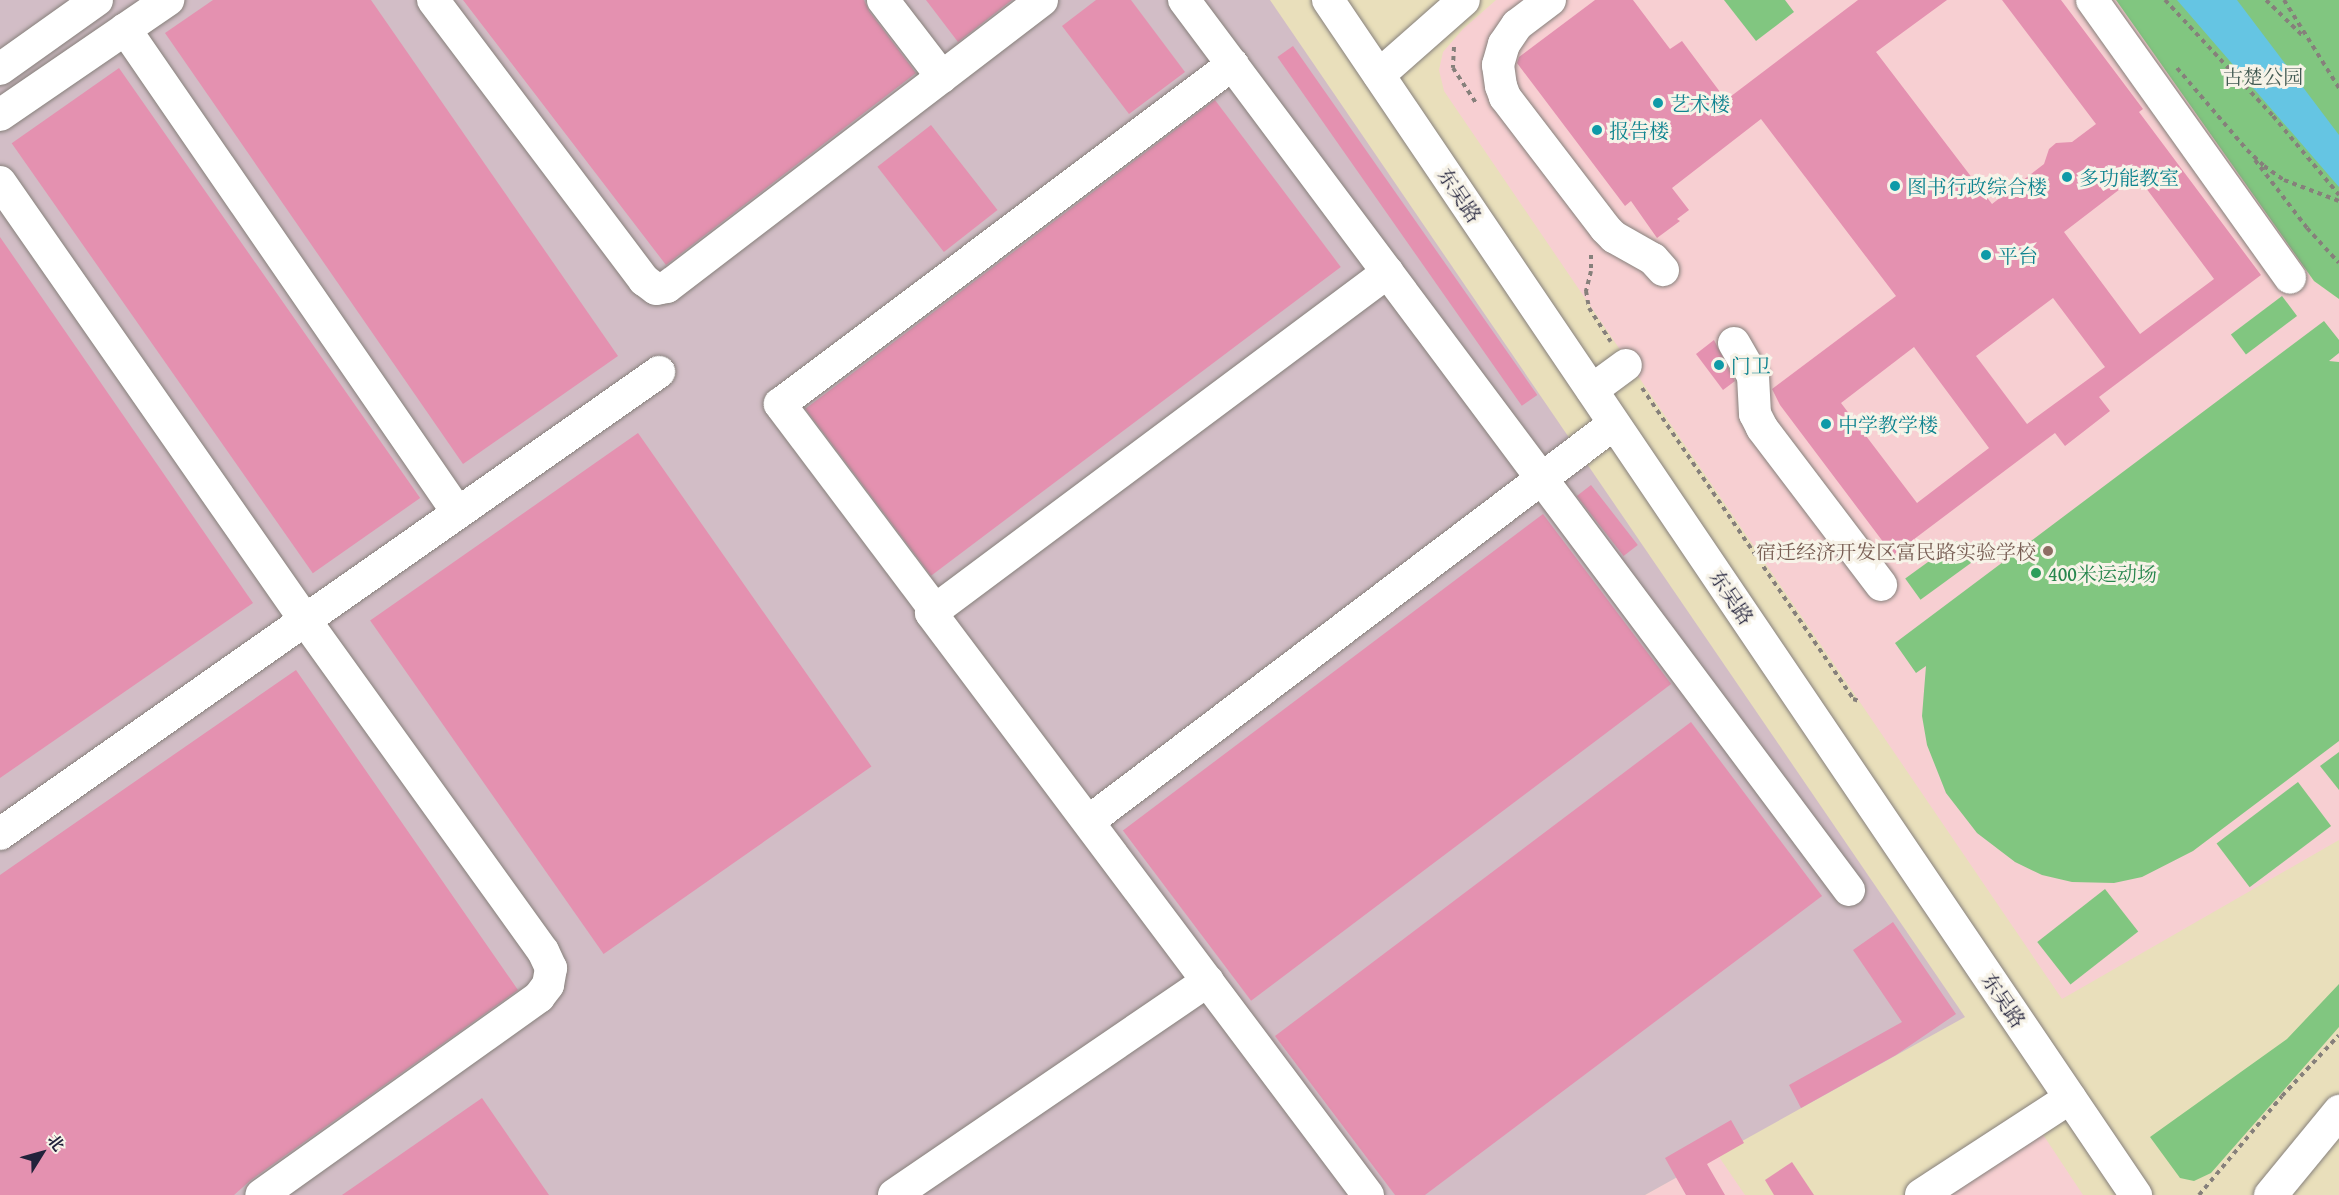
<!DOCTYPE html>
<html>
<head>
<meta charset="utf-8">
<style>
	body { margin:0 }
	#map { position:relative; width:2339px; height:1195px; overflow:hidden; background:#e9dfbb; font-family:"Gentium Book Plus","Noto Serif SC",serif }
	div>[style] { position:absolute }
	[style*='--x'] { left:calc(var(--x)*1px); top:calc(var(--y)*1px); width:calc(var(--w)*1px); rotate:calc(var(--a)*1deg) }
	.built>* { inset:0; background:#f7cfd2 }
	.industrial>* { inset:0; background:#d2bdc6 }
	.green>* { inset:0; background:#81c680; transform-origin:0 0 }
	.water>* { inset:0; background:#65c5e3 }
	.building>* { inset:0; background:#e491b0; transform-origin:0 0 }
	.path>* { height:4px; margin-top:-2px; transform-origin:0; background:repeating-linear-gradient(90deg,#86807b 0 4.5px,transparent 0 9px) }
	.roads { filter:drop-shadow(0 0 2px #86807b) drop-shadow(0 0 2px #86807b) }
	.minor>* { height:32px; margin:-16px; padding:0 16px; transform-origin:16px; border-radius:16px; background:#fff }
	.major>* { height:33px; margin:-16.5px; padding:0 16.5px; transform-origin:16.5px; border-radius:16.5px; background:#fff }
	.dots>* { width:16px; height:16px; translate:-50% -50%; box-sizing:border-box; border:3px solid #f7f3e8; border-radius:50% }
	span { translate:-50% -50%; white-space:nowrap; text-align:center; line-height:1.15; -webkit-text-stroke:6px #f7f3e8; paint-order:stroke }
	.park-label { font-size:20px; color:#435b53 }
	.culture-label { font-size:20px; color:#0d838f }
	.left { translate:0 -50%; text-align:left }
	.street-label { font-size:20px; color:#22223b }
	.education-label { font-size:20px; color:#785e54 }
	.right { translate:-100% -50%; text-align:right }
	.leisure-label { font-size:20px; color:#27864d }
	.north { position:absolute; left:12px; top:1123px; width:60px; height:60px; -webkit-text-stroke:4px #f7f3e8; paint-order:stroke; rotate:53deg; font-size:16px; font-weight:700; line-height:24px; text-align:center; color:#22223b }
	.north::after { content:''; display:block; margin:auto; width:21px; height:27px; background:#22223b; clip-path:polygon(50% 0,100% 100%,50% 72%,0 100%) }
</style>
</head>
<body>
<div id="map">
	<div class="built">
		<i style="clip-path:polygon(1496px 0,2116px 0,2314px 281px,2339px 299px,2339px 840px,2062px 999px,1444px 91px,1439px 70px,1443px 52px,1463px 29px)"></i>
		<i style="clip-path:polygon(2040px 1130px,2083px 1195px,1937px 1195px)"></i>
		<i style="clip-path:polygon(1717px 1154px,1745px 1195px,1645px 1195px)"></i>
	</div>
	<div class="industrial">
		<i style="clip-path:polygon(0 0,1270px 0,1965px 1017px,1645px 1195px,0 1195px)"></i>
	</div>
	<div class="green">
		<i style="clip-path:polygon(1724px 0,1785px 0,1794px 12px,1756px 41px)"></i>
		<i style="clip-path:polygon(2116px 0,2339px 0,2339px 299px,2314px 281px)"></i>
		<i style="left:2282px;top:296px;width:25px;height:64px;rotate:53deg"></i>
		<i style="clip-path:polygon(2324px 321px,2339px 340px,2339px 353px,2329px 361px,2339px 362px,2339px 741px,2193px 851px,2142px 877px,2114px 883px,2072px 882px,2042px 875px,2015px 862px,1977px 833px,1946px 793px,1927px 745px,1922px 716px,1926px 666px,1916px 673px,1895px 643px)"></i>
		<i style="left:1957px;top:541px;width:26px;height:64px;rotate:54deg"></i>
		<i style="clip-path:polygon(2339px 752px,2339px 790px,2320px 766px)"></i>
		<i style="left:2298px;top:782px;width:55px;height:102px;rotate:53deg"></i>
		<i style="left:2105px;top:889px;width:54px;height:86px;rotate:52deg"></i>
		<i style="clip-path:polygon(2339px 984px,2339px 1027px,2211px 1173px,2194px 1181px,2180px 1178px,2150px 1137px,2287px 1039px)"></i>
	</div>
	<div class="water">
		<i style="clip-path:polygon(2177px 0,2237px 0,2339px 135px,2339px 187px)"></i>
	</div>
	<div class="building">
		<i style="clip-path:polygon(213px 0,371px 0,618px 356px,463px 464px,165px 33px)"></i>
		<i style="clip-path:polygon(463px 0,864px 0,869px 11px,916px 73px,666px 265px)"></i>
		<i style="clip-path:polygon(926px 0,1012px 0,958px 42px)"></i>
		<i style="clip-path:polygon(1096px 0,1131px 0,1185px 72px,1129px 114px,1062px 26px)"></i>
		<i style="clip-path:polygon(evenodd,1595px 0,1633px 0,1670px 49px,1682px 41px,1726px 100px,1858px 0,1947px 0,1876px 52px,1992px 204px,2044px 164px,2049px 149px,2056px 143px,2072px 142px,2096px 124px,2002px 0,2061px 0,2143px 109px,2139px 112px,2261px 275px,2099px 397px,2110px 411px,2065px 446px,2055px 433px,1893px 555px,1780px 405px,1772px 389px,1896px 296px,1761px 119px,1672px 188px,1689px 210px,1677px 219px,1680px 221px,1657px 238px,1631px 201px,1625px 206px,1517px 63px,1519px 57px,1595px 0,2137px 176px,2214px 279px,2140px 334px,2064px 232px,2137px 176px,1595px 0,2053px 298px,2105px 367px,2027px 424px,1976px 356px,2053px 298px,1595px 0,1914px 347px,1989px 448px,1917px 503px,1841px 403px,1914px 347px)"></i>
		<i style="left:1293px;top:46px;width:426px;height:19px;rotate:55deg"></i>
		<i style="left:119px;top:68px;width:525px;height:131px;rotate:55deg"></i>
		<i style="left:1215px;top:100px;width:209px;height:513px;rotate:53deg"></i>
		<i style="left:931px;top:125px;width:108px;height:68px;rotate:52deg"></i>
		<i style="clip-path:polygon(0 237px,253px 603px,0 778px)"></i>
		<i style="clip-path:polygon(1714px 340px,1735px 381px,1723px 390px,1696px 354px)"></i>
		<i style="left:638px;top:433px;width:407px;height:327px;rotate:55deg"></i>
		<i style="left:1591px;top:485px;width:76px;height:18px;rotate:52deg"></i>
		<i style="left:1543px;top:514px;width:213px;height:526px;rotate:53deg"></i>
		<i style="clip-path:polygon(296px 670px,518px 990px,251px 1180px,234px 1195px,0 1195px,0 875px)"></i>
		<i style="clip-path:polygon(1691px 722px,1822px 896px,1425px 1195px,1395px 1195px,1275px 1036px)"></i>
		<i style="clip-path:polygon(1893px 922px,1956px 1014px,1896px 1055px,1801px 1108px,1789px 1085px,1902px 1022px,1853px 950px)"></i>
		<i style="clip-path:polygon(482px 1098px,549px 1195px,342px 1195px)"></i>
		<i style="clip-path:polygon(1731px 1120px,1744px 1143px,1707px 1164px,1725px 1195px,1686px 1195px,1665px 1158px)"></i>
		<i style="clip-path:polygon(1792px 1162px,1814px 1195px,1774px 1195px,1765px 1180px)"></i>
	</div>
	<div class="path">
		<i style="--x:2165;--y:0;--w:158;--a:47"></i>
		<i style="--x:2273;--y:116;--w:103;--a:50.1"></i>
		<i style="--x:2266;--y:0;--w:53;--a:44.2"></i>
		<i style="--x:2284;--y:0;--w:104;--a:58"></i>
		<i style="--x:1454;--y:47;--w:21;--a:93"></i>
		<i style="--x:1453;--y:68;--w:42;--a:56.7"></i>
		<i style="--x:2177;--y:68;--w:108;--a:49.5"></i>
		<i style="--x:2247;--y:150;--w:23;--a:43"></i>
		<i style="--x:2264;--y:166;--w:24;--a:35"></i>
		<i style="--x:2284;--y:180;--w:59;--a:20.9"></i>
		<i style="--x:2255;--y:160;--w:86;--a:52.6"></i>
		<i style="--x:2307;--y:228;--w:47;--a:47.6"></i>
		<i style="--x:1591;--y:255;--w:16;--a:90"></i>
		<i style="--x:1591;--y:271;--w:21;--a:104"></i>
		<i style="--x:1586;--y:291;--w:17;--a:80"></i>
		<i style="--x:1589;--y:308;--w:40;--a:57.1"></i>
		<i style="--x:1642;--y:388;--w:376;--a:55.8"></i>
		<i style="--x:1853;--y:699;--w:6;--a:18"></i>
		<i style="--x:2199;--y:1195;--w:129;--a:-50"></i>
		<i style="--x:2282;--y:1096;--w:83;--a:-46.9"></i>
	</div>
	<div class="roads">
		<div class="minor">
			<i style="--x:433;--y:0;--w:351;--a:53"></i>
			<i style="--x:644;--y:280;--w:15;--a:37"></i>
			<i style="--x:656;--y:289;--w:11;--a:-10"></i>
			<i style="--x:667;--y:287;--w:472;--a:-37.4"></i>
			<i style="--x:883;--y:0;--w:97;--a:52.5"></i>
			<i style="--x:1184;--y:0;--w:1111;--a:53.23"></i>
			<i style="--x:1328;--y:0;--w:1443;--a:55.94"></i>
			<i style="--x:1550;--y:0;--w:41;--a:142.9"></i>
			<i style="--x:1517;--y:25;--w:23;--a:124"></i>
			<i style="--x:1504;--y:44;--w:22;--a:106"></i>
			<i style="--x:1498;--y:65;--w:21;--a:82"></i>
			<i style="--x:1501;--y:86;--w:12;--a:70"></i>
			<i style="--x:1505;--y:97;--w:165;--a:52.6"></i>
			<i style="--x:1605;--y:228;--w:13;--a:45"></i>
			<i style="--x:1614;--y:237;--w:45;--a:29.4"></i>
			<i style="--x:1653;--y:259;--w:15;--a:48"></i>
			<i style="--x:2092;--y:0;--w:341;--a:54.5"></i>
			<i style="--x:125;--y:29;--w:587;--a:55.47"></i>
			<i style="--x:0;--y:69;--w:119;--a:-35.4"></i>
			<i style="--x:1379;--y:75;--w:113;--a:-41.4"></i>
			<i style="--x:0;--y:115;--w:204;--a:-34.4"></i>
			<i style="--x:0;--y:182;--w:534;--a:55.15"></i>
			<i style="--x:305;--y:620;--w:408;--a:54.3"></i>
			<i style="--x:543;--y:951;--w:19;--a:65"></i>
			<i style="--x:551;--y:968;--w:17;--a:100"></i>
			<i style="--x:548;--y:985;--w:15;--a:127"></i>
			<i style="--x:539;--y:997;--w:341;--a:144.5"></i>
			<i style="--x:1734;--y:343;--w:38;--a:60"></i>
			<i style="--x:1753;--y:376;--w:38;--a:87"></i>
			<i style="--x:1755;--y:414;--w:16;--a:63"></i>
			<i style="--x:1762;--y:428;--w:197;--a:52.8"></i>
			<i style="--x:1592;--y:390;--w:42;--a:-36.3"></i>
			<i style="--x:935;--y:610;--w:258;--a:-127"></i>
			<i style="--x:780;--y:404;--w:566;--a:-36.89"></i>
			<i style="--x:1089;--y:821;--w:658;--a:-37.1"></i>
			<i style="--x:0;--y:834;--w:805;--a:-35.03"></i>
			<i style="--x:894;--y:1195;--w:380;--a:-34.3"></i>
			<i style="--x:1368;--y:1195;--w:728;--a:-126.9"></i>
			<i style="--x:931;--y:613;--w:570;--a:-36.73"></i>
			<i style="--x:1921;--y:1195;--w:178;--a:-33.1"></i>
		</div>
		<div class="major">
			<i style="--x:2270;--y:1195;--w:109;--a:-50.6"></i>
		</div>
	</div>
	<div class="dots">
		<i style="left:1658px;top:103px;background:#0f9aa8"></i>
		<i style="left:1597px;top:130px;background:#0f9aa8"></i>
		<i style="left:2067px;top:177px;background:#0f9aa8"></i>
		<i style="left:1895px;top:186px;background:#0f9aa8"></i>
		<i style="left:1986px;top:255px;background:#0f9aa8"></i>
		<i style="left:1719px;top:365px;background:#0f9aa8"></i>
		<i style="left:1826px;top:424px;background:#0f9aa8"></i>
		<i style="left:2048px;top:551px;background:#8d6e63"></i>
		<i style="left:2036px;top:573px;background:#2e9e5b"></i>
	</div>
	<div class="park-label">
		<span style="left:2263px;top:76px">古楚公园</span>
	</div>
	<div class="culture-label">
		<span class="left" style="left:1670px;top:103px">艺术楼</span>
		<span class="left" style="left:1609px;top:130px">报告楼</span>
		<span class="left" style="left:2079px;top:177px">多功能教室</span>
		<span class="left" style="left:1907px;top:186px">图书行政综合楼</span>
		<span class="left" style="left:1998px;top:255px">平台</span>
		<span class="left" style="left:1731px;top:365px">门卫</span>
		<span class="left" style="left:1838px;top:424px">中学教学楼</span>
	</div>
	<div class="street-label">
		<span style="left:1460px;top:195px;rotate:56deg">东吴路</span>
		<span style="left:1732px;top:597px;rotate:56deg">东吴路</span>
		<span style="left:2004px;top:1000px;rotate:56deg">东吴路</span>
	</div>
	<div class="education-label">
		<span class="right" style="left:2036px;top:551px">宿迁经济开发区富民路实验学校</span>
	</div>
	<div class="leisure-label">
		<span class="left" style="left:2048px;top:573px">400米运动场</span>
	</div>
	<div class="north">北</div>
</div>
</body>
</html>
